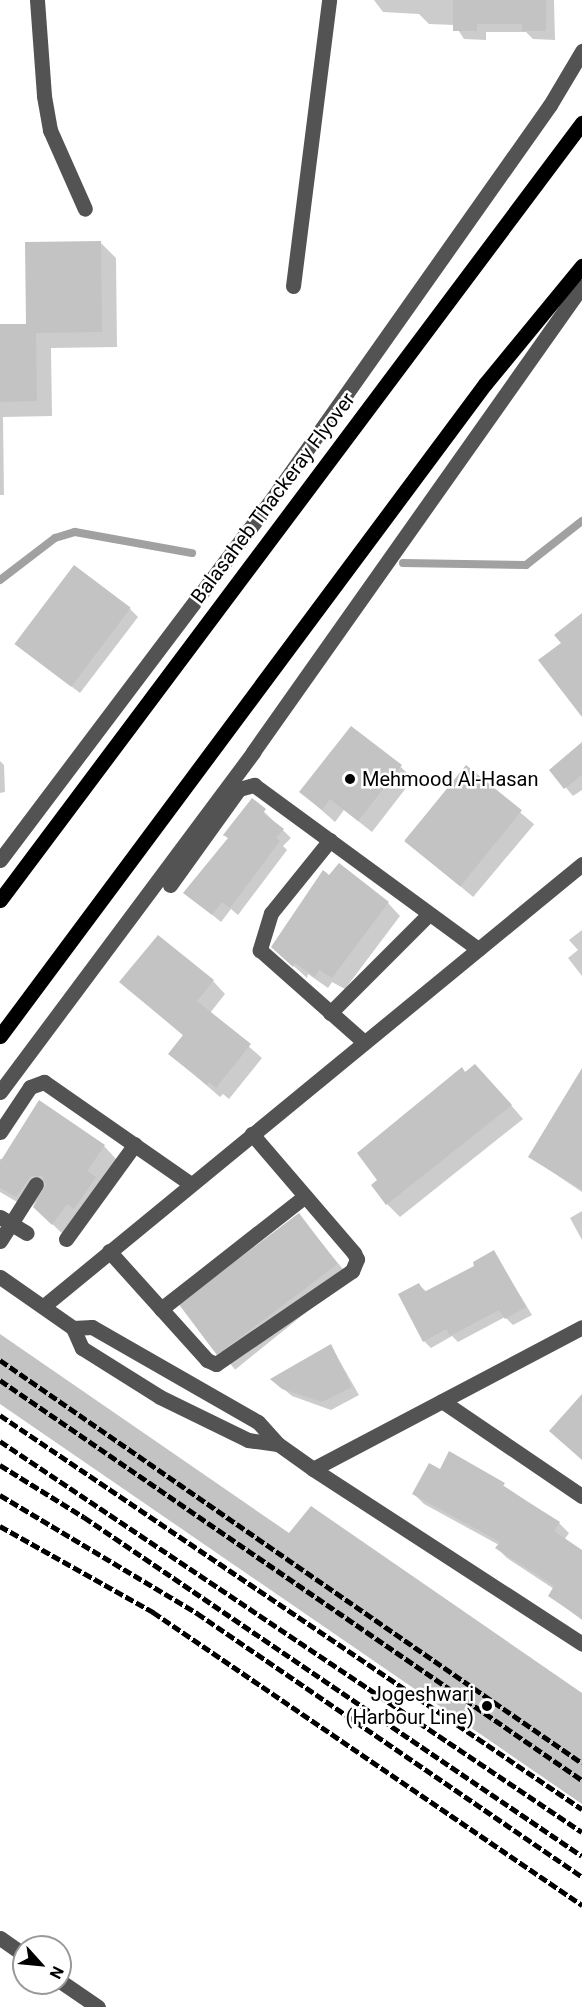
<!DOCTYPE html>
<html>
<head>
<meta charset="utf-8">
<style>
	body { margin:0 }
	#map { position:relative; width:582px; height:2007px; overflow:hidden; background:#fff; font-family:Roboto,sans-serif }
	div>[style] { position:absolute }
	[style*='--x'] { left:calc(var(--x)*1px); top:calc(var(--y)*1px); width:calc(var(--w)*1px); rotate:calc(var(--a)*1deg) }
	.shadow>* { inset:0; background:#0003; transform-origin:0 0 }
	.stream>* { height:8px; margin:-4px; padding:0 4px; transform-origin:4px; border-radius:4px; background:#a1a1a1 }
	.building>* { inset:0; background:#c3c3c3; transform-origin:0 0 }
	.minor>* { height:15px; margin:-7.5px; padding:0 7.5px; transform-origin:7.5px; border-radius:7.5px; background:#535353 }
	.major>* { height:15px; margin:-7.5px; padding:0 7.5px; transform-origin:7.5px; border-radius:7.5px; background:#000 }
	.rail>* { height:4.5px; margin-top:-2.25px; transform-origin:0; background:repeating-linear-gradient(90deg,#000 0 9px,transparent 0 12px) }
	.dots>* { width:16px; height:16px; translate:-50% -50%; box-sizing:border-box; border:3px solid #fff; border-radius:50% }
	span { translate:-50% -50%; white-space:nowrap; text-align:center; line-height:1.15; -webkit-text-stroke:5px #fff; paint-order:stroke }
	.street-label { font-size:20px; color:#000 }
	.poi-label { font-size:20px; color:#000 }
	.left { translate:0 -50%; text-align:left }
	.right { translate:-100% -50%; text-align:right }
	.north { position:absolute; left:12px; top:1935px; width:60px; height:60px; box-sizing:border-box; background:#fff; border:2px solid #999; border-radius:50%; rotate:117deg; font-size:16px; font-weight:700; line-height:24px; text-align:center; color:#000 }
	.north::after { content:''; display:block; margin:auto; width:21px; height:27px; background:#000; clip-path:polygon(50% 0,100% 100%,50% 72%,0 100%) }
</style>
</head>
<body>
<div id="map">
	<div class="shadow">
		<i style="clip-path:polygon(374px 0,554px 0,555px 40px,533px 39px,526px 32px,486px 32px,486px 40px,464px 39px,455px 25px,429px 24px,419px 14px,383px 12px)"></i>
		<i style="clip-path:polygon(100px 242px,116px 258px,117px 347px,51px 348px,52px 416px,3px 417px,4px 495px,0 495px,0 325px,28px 325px)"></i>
		<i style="clip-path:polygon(130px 609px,138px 617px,80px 693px,25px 651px)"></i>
		<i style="clip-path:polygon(582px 744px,582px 790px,573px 796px,551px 770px)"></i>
		<i style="clip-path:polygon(0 761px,4px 765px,5px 792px,0 793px)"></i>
		<i style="clip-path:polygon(401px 767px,413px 779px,372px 832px,344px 810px,335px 822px,301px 792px)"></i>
		<i style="left:466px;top:767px;width:89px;height:95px;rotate:40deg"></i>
		<i style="clip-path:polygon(252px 800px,291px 838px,283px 846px,287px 850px,238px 915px,231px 909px,221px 922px,186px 893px,230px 839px)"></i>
		<i style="clip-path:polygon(329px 877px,388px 903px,400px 916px,345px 989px,332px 982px,328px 988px,308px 974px,307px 978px,286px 959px)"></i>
		<i style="clip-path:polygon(582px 930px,582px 976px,568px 958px,578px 950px,569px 940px)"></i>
		<i style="clip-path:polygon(213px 981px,225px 994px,210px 1013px,262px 1058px,229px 1099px,223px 1094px,220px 1097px,170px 1054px,184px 1036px,121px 982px)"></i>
		<i style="clip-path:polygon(466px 1073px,497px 1089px,523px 1119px,400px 1217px,387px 1204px,379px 1180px)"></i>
		<i style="clip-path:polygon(582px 1083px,582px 1192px,530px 1157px)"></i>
		<i style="clip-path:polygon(104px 1146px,116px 1159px,66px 1237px,48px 1220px,40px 1198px,29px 1209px,0 1192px,0 1159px)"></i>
		<i style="clip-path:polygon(582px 1211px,582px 1240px,570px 1218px)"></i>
		<i style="left:299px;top:1215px;width:80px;height:147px;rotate:51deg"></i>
		<i style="clip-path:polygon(494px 1252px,532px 1315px,513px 1325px,505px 1317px,458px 1342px,452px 1336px,431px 1348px,424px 1341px,419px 1285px,427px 1292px,477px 1266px)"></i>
		<i style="clip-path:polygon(331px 1346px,359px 1395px,331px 1410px,292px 1396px,280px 1386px)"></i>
		<i style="clip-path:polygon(476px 1467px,559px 1523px,569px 1533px,564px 1540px,582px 1552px,582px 1620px,550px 1596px,554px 1589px,507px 1558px,497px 1548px,499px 1545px,424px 1504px,414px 1494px,440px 1471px)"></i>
	</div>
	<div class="stream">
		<i style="--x:403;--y:563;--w:123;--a:0.9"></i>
		<i style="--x:526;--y:565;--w:71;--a:-38.2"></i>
		<i style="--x:0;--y:580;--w:69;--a:-37.4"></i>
		<i style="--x:55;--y:538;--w:21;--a:-17"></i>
		<i style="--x:75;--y:532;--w:119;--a:10.2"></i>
	</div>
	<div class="building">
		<i style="clip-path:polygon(453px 0,546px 0,546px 31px,522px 31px,522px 24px,477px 24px,477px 31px,453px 31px)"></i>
		<i style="clip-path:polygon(101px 241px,102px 332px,36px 333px,37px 401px,0 402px,0 324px,26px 324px,25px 242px)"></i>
		<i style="left:74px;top:565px;width:71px;height:99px;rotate:37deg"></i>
		<i style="clip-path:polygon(582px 613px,582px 717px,538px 660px,561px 643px,554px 635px)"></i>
		<i style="clip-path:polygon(351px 726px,402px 765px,358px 821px,330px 799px,322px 810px,299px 792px)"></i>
		<i style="clip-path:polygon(582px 742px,582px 775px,564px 789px,549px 770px)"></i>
		<i style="left:466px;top:765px;width:72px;height:98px;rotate:39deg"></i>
		<i style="clip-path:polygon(252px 798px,266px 809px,263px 813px,284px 829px,276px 838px,280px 841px,230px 908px,222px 902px,212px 915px,183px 893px,228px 838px,223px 835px)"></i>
		<i style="clip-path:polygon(339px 863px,389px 902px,332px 978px,319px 970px,315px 977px,295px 963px,293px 967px,271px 947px,323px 870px,329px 875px)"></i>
		<i style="clip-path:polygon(158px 935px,214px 980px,197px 1001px,251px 1044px,216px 1088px,209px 1082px,207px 1085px,168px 1054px,183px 1035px,119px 982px)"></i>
		<i style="clip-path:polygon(475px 1064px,512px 1105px,386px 1205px,371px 1185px,377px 1180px,357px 1153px,462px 1067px,465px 1072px)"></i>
		<i style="clip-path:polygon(582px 1068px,582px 1190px,528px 1157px)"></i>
		<i style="clip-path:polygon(39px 1100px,105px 1145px,87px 1171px,96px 1177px,74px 1209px,67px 1204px,52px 1225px,33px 1207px,46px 1185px,42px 1176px,31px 1176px,16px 1197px,0 1188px,0 1162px)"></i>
		<i style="left:299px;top:1213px;width:64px;height:151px;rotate:53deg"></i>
		<i style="clip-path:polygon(494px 1250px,526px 1307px,505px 1319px,499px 1310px,450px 1336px,446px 1329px,423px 1342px,398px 1294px,419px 1283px,424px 1292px,474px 1266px,473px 1262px)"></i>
		<i style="clip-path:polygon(0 1334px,289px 1533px,311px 1506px,582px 1693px,582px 1804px,0 1404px)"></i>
		<i style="clip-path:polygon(331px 1344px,352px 1387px,322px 1402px,282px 1389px,270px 1379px)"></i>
		<i style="clip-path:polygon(582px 1394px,582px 1460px,549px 1431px)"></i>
		<i style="clip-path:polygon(449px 1451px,505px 1483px,503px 1486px,560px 1522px,554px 1531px,582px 1550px,582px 1619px,548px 1596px,554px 1586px,495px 1548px,500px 1542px,412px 1494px,429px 1463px,440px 1469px)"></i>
	</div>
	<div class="minor">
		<i style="--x:37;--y:0;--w:96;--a:85.8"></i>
		<i style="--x:44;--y:96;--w:35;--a:80"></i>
		<i style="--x:50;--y:130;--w:86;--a:66.1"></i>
		<i style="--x:293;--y:286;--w:288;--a:-82.8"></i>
		<i style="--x:330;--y:840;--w:94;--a:128.9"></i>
		<i style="--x:271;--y:913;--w:39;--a:107"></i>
		<i style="--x:260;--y:950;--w:139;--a:41.5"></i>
		<i style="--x:0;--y:860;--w:452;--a:-53"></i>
		<i style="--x:272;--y:499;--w:482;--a:-54.8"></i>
		<i style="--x:550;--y:105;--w:63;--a:-59.3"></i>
		<i style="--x:170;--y:885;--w:118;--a:-54.3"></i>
		<i style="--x:239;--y:789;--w:16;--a:-15"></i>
		<i style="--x:254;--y:785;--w:278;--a:36.2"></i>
		<i style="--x:330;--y:1013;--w:140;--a:-45"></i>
		<i style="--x:0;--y:1092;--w:424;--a:-53.3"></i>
		<i style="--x:253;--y:752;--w:570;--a:-54.78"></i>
		<i style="--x:0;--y:1132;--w:54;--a:-56.3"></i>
		<i style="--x:30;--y:1087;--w:15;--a:-20"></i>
		<i style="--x:44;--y:1082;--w:179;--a:34.8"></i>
		<i style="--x:0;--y:1217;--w:31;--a:31"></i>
		<i style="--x:66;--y:1239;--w:117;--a:-54"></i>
		<i style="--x:0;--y:1241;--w:67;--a:-57.7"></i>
		<i style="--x:109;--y:1251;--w:147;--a:48"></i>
		<i style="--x:207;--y:1360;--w:10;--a:24"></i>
		<i style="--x:216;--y:1364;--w:165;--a:-34.4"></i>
		<i style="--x:352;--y:1271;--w:13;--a:-67"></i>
		<i style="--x:357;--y:1259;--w:7;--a:-117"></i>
		<i style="--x:354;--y:1253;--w:157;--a:-130.6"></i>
		<i style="--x:0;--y:1277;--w:89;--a:34.9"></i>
		<i style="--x:73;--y:1328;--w:22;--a:66"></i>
		<i style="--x:82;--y:1348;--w:92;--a:32.1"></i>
		<i style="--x:160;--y:1397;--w:98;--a:26"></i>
		<i style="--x:248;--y:1440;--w:30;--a:8"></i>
		<i style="--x:45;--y:1305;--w:695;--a:-39.39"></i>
		<i style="--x:161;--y:1309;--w:183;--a:-38.1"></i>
		<i style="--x:73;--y:1328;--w:19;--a:-3"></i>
		<i style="--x:92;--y:1327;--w:191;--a:29.8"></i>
		<i style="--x:258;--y:1422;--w:30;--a:48"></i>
		<i style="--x:278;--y:1444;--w:43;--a:35.5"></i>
		<i style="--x:313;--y:1469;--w:321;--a:33"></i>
		<i style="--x:442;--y:1401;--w:169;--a:34.2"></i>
		<i style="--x:313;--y:1469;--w:304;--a:-27.8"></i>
		<i style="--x:0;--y:1938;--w:29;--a:35"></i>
		<i style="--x:60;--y:1981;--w:46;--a:34.4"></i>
	</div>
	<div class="major">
		<i style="--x:0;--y:900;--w:971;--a:-53.17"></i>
		<i style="--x:0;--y:1036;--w:813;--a:-53.36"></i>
		<i style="--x:485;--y:384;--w:153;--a:-50.6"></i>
	</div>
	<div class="rail">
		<i style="--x:0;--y:1360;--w:708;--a:34.7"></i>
		<i style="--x:0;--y:1380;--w:706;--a:34.5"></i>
		<i style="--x:0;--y:1415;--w:703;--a:34.1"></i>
		<i style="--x:0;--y:1441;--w:701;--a:33.89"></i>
		<i style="--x:0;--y:1465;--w:99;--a:31.8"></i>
		<i style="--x:84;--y:1517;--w:602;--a:34.24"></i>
		<i style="--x:0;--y:1495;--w:230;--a:30.9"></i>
		<i style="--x:197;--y:1613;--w:467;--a:34.4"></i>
		<i style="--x:0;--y:1526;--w:176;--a:29.3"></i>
		<i style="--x:153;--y:1612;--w:520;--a:34.33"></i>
	</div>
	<div class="dots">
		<i style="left:350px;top:779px;background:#000"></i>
		<i style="left:487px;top:1706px;background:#000"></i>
	</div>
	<div class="street-label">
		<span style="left:273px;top:498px;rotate:-53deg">Balasaheb Thackeray Flyover</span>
	</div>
	<div class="poi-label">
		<span class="left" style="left:362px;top:779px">Mehmood Al-Hasan</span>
		<span class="right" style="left:474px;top:1706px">Jogeshwari<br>(Harbour Line)</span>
	</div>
	<div class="north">N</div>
</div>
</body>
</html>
